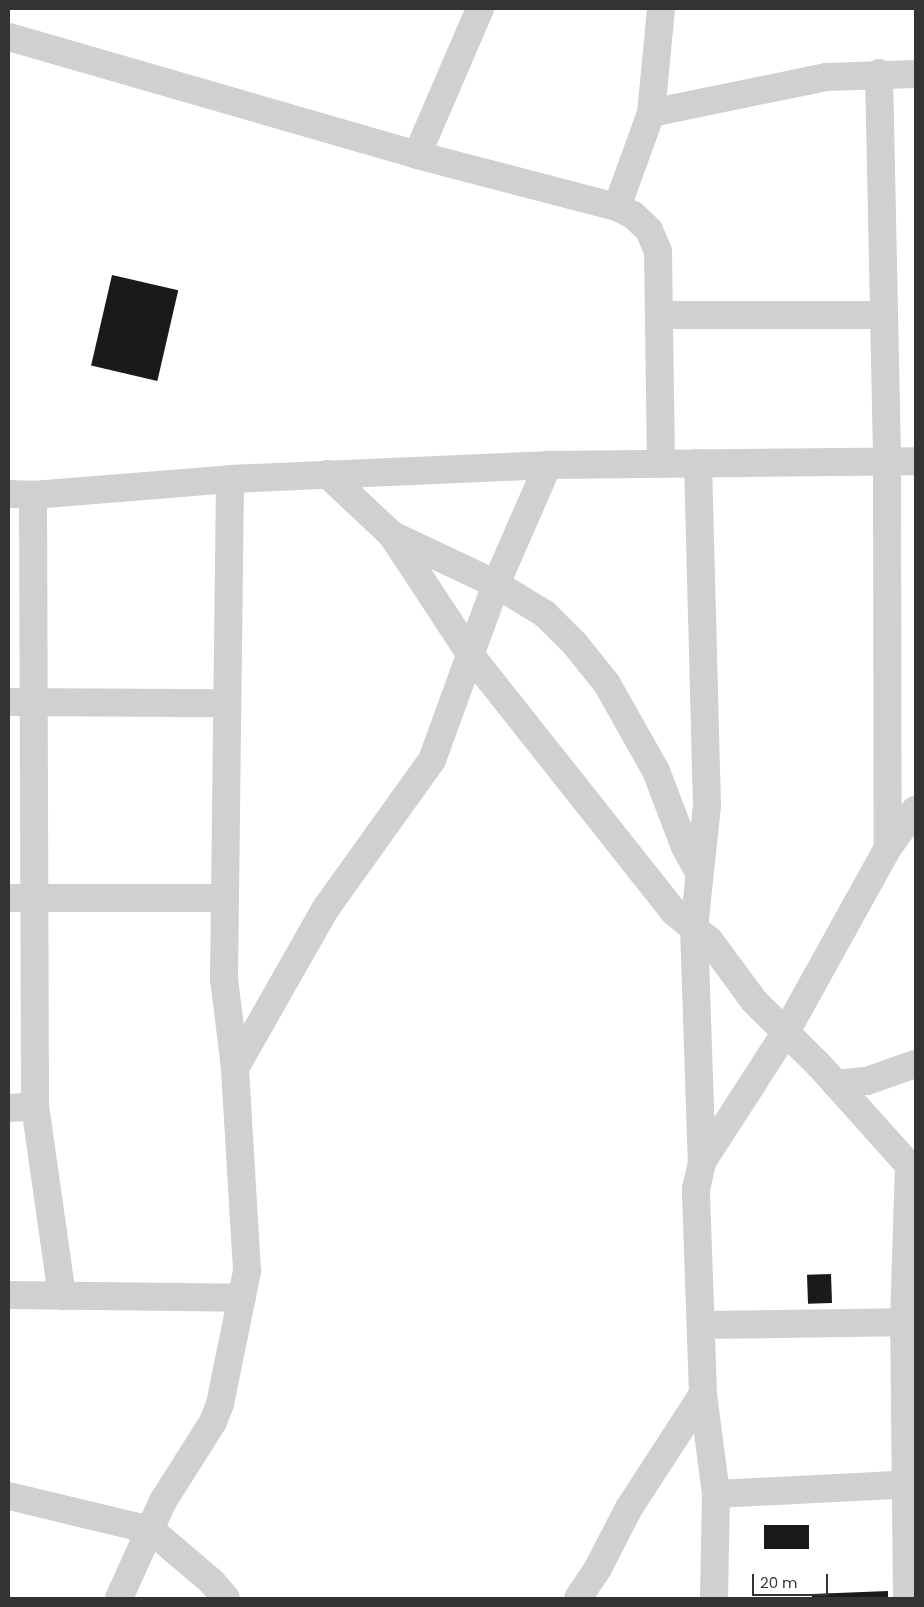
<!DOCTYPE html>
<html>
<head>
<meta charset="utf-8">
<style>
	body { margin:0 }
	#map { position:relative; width:924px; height:1607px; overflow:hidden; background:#fff; font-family:Poppins,sans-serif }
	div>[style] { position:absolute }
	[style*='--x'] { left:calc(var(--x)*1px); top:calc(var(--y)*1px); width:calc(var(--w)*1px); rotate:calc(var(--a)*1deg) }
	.building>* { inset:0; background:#1a1a1a; transform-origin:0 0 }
	.minor>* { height:28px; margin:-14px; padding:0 14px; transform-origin:14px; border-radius:14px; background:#d0d0d0 }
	span { translate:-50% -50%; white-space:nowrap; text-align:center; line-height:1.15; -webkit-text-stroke:5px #fff; paint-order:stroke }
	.frame { position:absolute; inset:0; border:10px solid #333; pointer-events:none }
	.scale { position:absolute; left:752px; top:1574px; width:76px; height:22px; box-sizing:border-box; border:2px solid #333; border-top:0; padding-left:6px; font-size:15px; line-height:18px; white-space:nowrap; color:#333; -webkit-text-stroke:4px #fff; paint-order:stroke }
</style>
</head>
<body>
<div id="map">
	<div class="building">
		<i style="left:112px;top:275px;width:68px;height:93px;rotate:13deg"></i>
		<i style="left:831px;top:1274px;width:29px;height:24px;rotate:88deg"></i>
		<i style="left:764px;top:1525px;width:45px;height:24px"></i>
		<i style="clip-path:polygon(888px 1591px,888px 1598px,812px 1598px,812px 1594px)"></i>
	</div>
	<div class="minor">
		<i style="--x:9;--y:37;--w:425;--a:16.1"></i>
		<i style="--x:417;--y:155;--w:207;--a:14.6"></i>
		<i style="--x:617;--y:207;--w:18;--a:27"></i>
		<i style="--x:633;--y:215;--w:22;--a:43"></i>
		<i style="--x:649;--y:230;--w:23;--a:67"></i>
		<i style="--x:658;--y:251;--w:212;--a:89.2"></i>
		<i style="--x:879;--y:73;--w:388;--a:88.8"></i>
		<i style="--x:887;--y:461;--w:387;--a:89.9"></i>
		<i style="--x:651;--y:113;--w:179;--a:-11.6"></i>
		<i style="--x:826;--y:77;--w:89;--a:-1.9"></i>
		<i style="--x:417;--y:155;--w:159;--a:-66.7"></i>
		<i style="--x:617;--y:207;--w:100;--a:-70.1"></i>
		<i style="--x:651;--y:113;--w:104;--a:-84.5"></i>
		<i style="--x:659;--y:315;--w:225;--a:0"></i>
		<i style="--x:698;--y:463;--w:343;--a:88.5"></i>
		<i style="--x:707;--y:806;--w:122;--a:96.1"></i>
		<i style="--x:694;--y:927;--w:235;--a:88.1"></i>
		<i style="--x:548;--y:465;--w:130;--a:113.6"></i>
		<i style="--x:496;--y:584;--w:57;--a:31.5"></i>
		<i style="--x:545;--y:614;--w:42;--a:45"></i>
		<i style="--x:575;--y:644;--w:51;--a:51.3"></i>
		<i style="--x:607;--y:684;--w:100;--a:60.6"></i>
		<i style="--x:656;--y:771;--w:81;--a:69.1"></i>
		<i style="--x:685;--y:847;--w:29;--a:61"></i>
		<i style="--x:9;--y:494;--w:24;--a:2"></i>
		<i style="--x:33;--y:495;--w:198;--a:-4.6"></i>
		<i style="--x:230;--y:479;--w:318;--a:-2.5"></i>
		<i style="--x:548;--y:465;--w:367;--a:-0.6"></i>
		<i style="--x:33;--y:495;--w:611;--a:89.81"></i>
		<i style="--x:35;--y:1106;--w:192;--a:81.9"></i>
		<i style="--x:392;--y:535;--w:146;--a:56.7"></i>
		<i style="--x:472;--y:657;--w:325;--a:51.6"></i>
		<i style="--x:674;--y:912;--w:46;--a:38.9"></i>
		<i style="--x:710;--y:941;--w:74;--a:53.7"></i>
		<i style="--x:754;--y:1001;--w:91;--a:44.6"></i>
		<i style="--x:819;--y:1065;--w:144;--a:48.1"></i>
		<i style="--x:9;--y:702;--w:218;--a:0.3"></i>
		<i style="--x:9;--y:898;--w:216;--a:0"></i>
		<i style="--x:235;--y:1068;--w:184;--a:-60.4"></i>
		<i style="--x:326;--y:908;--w:182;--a:-54.4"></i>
		<i style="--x:432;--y:760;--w:187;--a:-70"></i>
		<i style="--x:496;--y:584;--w:115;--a:-154.8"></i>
		<i style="--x:392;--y:535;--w:89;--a:-136.8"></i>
		<i style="--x:836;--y:1084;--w:31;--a:-6"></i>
		<i style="--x:867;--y:1081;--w:51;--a:-19.5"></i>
		<i style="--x:9;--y:1108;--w:26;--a:-4"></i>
		<i style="--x:9;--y:1295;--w:233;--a:0.7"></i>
		<i style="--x:702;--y:1325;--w:213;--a:-0.8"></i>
		<i style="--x:703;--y:1394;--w:101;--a:82.6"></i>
		<i style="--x:716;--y:1494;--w:104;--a:91.1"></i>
		<i style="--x:716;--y:1494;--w:199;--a:-2.9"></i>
		<i style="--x:9;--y:1496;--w:146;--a:13.5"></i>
		<i style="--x:151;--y:1530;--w:80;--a:40.4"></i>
		<i style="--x:212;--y:1582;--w:21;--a:49"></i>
		<i style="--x:119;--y:1598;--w:107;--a:-65.6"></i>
		<i style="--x:163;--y:1501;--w:93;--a:-57.7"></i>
		<i style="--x:213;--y:1422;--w:19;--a:-69"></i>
		<i style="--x:220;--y:1404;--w:136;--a:-78.5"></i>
		<i style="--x:247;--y:1271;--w:203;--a:-93.4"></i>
		<i style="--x:235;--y:1068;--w:90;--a:-97"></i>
		<i style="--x:224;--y:979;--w:500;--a:-89.31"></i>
		<i style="--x:578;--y:1598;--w:36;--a:-56"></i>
		<i style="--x:598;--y:1568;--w:68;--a:-62.7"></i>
		<i style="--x:629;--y:1508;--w:136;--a:-57"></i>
		<i style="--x:703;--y:1394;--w:205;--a:-92"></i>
		<i style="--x:696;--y:1189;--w:28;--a:-77"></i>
		<i style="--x:702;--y:1162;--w:157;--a:-57.2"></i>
		<i style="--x:787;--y:1030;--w:208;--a:-61"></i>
		<i style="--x:888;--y:848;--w:47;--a:-54.6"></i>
		<i style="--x:907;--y:1598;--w:276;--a:-90.6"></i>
		<i style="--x:904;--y:1322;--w:156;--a:-88.2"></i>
	</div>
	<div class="frame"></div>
	<div class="scale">20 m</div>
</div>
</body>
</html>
